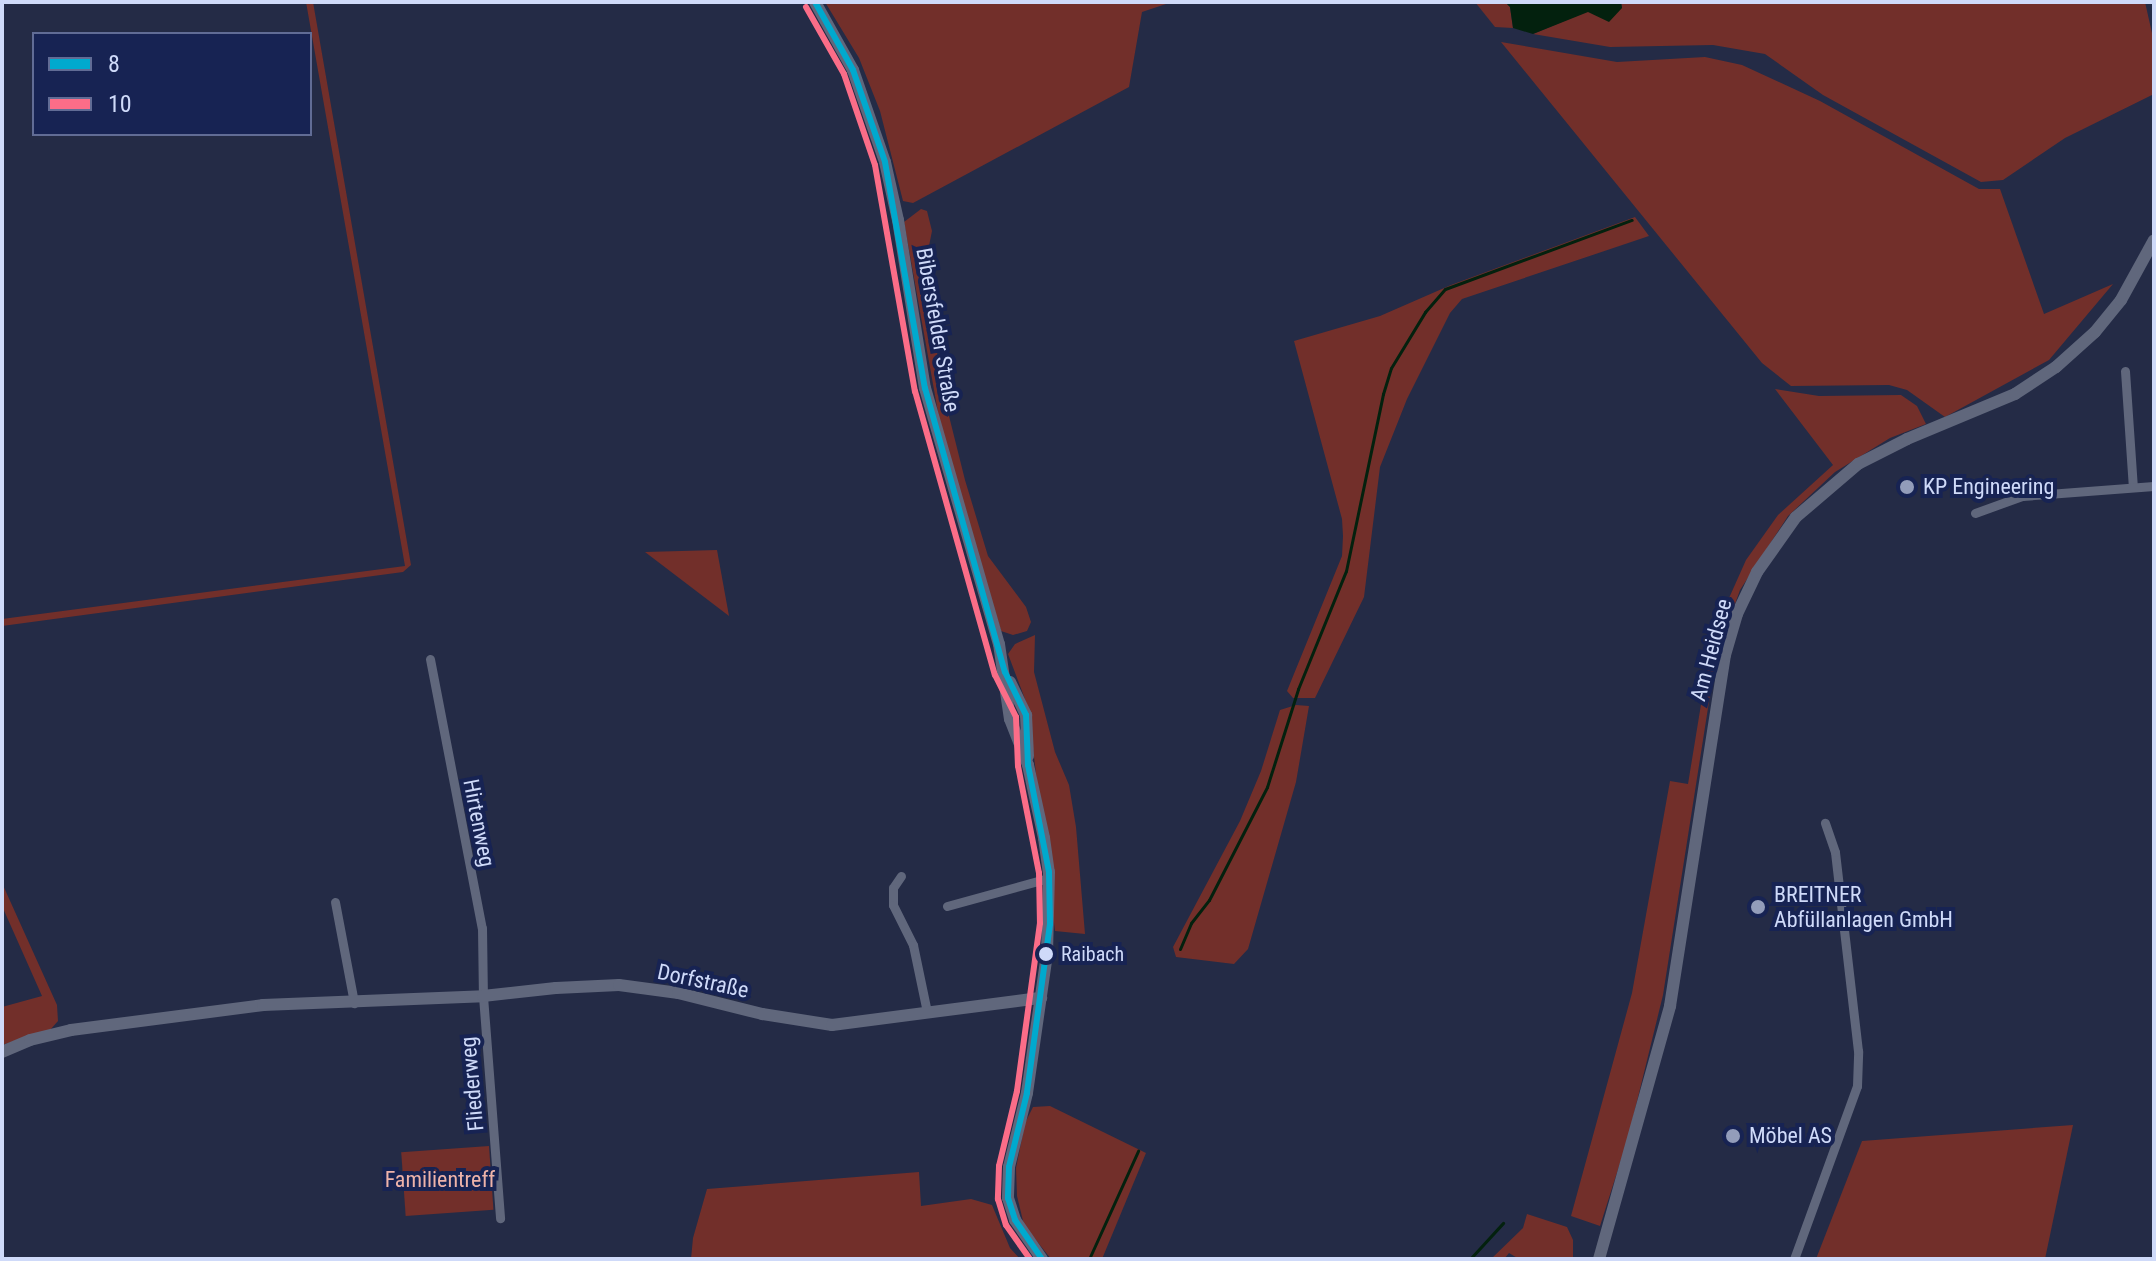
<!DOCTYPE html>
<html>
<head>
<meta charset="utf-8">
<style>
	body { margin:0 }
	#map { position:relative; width:2156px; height:1261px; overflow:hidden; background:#242b46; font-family:"Roboto Condensed",sans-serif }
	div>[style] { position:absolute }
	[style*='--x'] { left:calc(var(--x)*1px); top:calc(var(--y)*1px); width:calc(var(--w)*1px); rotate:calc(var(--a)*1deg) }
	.green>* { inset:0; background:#722f2a; transform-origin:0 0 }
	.water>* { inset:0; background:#03210e }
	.stream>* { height:3px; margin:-1.5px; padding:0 1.5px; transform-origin:1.5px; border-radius:1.5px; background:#03210e }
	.street>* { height:9px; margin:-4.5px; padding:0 4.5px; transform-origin:4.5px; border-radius:4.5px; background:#60677c }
	.secondary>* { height:12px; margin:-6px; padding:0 6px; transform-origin:6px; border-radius:6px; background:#60677c }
	.bus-1>* { height:6px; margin:-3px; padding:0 3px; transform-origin:3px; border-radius:3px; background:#00a9ce }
	.bus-2>* { height:6px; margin:-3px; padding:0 3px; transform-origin:3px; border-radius:3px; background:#fb6d88 }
	.dots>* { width:22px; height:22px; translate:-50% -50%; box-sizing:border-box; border:4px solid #172353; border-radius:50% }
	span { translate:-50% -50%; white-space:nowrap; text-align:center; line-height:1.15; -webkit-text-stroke:8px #172353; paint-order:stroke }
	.bus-label { font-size:20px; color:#cfdaf9 }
	.left { translate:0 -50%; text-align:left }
	.street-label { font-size:22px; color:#cfdaf9 }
	.poi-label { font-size:22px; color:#cfdaf9 }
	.park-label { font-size:22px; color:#eeb3a9 }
	.frame { position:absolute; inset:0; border:4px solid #cfdaf9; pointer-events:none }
	.legend { position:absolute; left:32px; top:32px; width:280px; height:104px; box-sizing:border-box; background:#172353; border:2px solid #616c95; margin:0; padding:10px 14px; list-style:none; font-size:24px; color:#cfdaf9 }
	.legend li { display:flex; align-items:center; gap:16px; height:40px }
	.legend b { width:40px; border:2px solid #616c95 }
</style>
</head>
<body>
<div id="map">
	<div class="green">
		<i style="clip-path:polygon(306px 2px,313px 2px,411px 565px,403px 572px,2px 626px,2px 619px,405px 566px)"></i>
		<i style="clip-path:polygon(825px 2px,1172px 2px,1142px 12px,1129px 87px,913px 203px,903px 201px,880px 111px,859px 58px)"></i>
		<i style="clip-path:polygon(1475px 2px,1505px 2px,1510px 7px,1513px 28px,1495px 27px)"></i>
		<i style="clip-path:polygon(1621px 2px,2145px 2px,2154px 42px,2154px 94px,2065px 138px,2003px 180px,1981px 182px,1823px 95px,1765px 54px,1713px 45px,1610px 47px,1533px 34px,1588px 11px,1622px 8px)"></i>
		<i style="clip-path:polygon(1501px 42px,1617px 62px,1705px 57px,1742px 65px,1820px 101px,1979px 189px,2000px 189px,2044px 314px,2113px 284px,2049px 360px,1945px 417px,1907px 390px,1889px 385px,1791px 386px,1762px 363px)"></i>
		<i style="clip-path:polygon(921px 209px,927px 211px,932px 231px,924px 271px,931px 319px,947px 408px,965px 480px,988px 556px,1026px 607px,1031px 622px,1027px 631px,1013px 635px,1001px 631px,943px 440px,904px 222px)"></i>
		<i style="clip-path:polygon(1635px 217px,1649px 236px,1462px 299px,1450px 313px,1407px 399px,1380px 467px,1364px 597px,1315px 698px,1293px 698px,1287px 691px,1342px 556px,1343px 536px,1342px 519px,1294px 341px,1380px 316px,1451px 285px)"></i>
		<i style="clip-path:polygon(1775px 389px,1819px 396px,1901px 395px,1917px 406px,1926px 424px,1890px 438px,1835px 472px,1788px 516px,1740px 590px,1716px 657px,1663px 995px,1628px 1138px,1600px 1226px,1571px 1216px,1632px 993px,1670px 781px,1688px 784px,1705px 680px,1721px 616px,1746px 560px,1778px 515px,1833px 465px)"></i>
		<i style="clip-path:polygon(717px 550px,729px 616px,645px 552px)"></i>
		<i style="clip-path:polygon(1035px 635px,1034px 672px,1055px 752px,1069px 785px,1076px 827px,1085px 934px,1055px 931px,1028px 707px,1008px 654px,1015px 644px)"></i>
		<i style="clip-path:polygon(1296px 705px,1309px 706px,1296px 782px,1248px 949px,1234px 964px,1176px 957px,1173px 947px,1240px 821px,1261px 771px,1280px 710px)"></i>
		<i style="clip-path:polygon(2px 883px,57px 1005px,58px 1021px,50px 1030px,2px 1045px,2px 1007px,42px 996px,2px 906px)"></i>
		<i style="clip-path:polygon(1050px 1106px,1146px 1153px,1102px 1259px,1051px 1259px,1024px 1225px,1017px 1196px,1016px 1168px,1025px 1123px,1033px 1107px)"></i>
		<i style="clip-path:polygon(2073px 1125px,2045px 1259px,1816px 1259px,1862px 1141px)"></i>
		<i style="left:489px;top:1146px;width:64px;height:88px;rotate:86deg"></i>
		<i style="clip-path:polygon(919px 1172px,921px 1206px,971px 1199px,992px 1205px,1010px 1248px,1020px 1259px,691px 1259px,693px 1238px,707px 1189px)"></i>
		<i style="clip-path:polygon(1527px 1214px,1567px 1227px,1573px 1240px,1573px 1259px,1519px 1259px,1509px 1253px,1504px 1259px,1491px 1259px,1523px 1228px)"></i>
	</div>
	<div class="water">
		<i style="clip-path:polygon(1505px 2px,1621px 2px,1622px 8px,1609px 22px,1588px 12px,1533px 34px,1513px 28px,1510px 7px)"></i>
	</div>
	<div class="stream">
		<i style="--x:1180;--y:949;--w:28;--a:-67"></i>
		<i style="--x:1191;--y:923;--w:29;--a:-52"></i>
		<i style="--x:1209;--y:900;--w:127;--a:-62.8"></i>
		<i style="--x:1267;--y:787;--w:103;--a:-72.4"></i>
		<i style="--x:1298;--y:689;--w:127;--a:-67.9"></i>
		<i style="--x:1346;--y:571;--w:181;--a:-78.2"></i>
		<i style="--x:1383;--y:394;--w:27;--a:-73"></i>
		<i style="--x:1391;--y:368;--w:66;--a:-58.7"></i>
		<i style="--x:1425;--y:312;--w:30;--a:-49"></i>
		<i style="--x:1445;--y:289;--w:199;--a:-20.3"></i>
		<i style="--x:1089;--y:1259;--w:119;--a:-65.6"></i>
		<i style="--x:1470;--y:1259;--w:49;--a:-47.5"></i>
	</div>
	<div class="street">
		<i style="--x:2125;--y:371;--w:116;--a:86.1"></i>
		<i style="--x:1975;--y:513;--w:50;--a:-19.9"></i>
		<i style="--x:2022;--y:496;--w:132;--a:-4.3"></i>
		<i style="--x:430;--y:659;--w:274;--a:79.1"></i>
		<i style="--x:482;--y:928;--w:68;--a:89.2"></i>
		<i style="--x:483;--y:996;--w:223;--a:85.6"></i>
		<i style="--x:901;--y:876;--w:14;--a:124"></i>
		<i style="--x:893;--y:888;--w:17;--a:90"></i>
		<i style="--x:893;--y:905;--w:45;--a:63.4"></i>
		<i style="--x:913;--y:945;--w:68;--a:78.2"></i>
		<i style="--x:335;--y:902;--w:103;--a:79.3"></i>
		<i style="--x:947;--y:906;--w:106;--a:-15.4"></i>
		<i style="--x:1794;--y:1259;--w:184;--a:-70"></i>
		<i style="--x:1857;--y:1086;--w:35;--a:-88"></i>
		<i style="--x:1858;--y:1051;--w:200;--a:-96.6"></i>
		<i style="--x:1835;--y:852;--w:31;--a:-109"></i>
	</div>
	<div class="secondary">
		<i style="--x:815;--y:2;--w:78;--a:60.8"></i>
		<i style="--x:853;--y:70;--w:97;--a:70.8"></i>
		<i style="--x:885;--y:162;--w:59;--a:77.4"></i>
		<i style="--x:898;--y:220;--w:170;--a:80.9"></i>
		<i style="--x:925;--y:388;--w:266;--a:73.9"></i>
		<i style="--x:999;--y:644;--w:76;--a:81.7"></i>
		<i style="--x:1010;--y:719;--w:49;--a:68.6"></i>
		<i style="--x:1028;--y:765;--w:75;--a:77.6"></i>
		<i style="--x:1044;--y:838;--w:34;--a:82"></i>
		<i style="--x:1049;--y:872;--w:82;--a:91.4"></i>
		<i style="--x:1047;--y:954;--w:140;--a:98.2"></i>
		<i style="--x:1027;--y:1093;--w:76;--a:103.7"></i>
		<i style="--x:1009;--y:1167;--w:31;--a:92"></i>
		<i style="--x:1008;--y:1198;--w:23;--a:72"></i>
		<i style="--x:1015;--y:1220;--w:47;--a:55.3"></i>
		<i style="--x:1010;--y:682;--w:37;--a:64"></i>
		<i style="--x:1026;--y:715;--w:41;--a:87.2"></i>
		<i style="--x:2;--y:1052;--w:30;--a:-23"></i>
		<i style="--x:30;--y:1040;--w:42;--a:-13.7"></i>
		<i style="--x:71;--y:1030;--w:194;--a:-7.4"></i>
		<i style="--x:263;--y:1005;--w:220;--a:-2.3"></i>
		<i style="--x:483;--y:996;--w:73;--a:-6.3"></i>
		<i style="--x:556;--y:988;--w:63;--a:-2.7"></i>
		<i style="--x:619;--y:985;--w:60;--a:7.7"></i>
		<i style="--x:678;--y:993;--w:87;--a:14"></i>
		<i style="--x:762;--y:1014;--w:71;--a:8.9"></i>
		<i style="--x:832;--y:1025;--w:211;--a:-7.4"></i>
		<i style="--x:1599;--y:1259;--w:263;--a:-74.3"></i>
		<i style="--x:1670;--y:1006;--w:355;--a:-81.1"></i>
		<i style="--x:1725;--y:655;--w:43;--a:-73.7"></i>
		<i style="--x:1737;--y:614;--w:47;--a:-64.5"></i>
		<i style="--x:1757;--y:572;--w:67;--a:-54.7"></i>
		<i style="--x:1796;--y:517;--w:82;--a:-40.5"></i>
		<i style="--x:1858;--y:464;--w:55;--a:-27"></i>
		<i style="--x:1907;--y:439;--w:117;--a:-22.6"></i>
		<i style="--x:2015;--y:394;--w:49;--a:-33.4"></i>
		<i style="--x:2056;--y:367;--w:52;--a:-41.9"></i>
		<i style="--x:2095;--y:332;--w:41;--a:-50.9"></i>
		<i style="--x:2121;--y:300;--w:68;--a:-61.2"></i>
	</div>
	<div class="bus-1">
		<i style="--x:815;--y:2;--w:78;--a:60.8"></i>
		<i style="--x:853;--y:70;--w:97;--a:70.8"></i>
		<i style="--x:885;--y:162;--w:230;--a:80"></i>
		<i style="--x:925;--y:388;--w:295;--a:74.3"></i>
		<i style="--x:1005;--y:672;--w:48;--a:64"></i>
		<i style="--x:1026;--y:715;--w:50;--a:87.7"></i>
		<i style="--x:1028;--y:765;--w:109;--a:78.9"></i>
		<i style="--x:1049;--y:872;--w:52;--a:88.9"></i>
		<i style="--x:1050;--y:924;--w:171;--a:97.8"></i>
		<i style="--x:1027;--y:1093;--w:76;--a:103.7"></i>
		<i style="--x:1009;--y:1167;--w:31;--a:92"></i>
		<i style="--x:1008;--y:1198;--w:23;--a:72"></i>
		<i style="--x:1015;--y:1220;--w:47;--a:55.3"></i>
	</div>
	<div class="bus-2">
		<i style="--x:806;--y:7;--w:77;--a:60.4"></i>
		<i style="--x:844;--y:74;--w:96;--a:71.2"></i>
		<i style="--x:875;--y:165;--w:230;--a:80"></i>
		<i style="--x:915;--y:391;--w:295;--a:74.3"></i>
		<i style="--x:995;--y:675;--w:47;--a:63.4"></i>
		<i style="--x:1016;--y:717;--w:49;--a:87.7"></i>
		<i style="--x:1018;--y:766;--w:109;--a:78.9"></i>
		<i style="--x:1039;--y:873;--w:50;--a:88.9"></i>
		<i style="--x:1040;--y:923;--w:170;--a:97.8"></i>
		<i style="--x:1017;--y:1091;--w:77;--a:103.5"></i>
		<i style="--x:999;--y:1166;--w:33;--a:92"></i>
		<i style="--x:998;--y:1199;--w:27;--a:73"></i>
		<i style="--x:1006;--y:1225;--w:42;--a:54.8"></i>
	</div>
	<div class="dots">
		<i style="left:1907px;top:487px;background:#939dba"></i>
		<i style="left:1758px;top:907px;background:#939dba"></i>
		<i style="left:1046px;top:954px;background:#cfdaf9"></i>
		<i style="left:1733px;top:1136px;background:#939dba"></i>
	</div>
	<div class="bus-label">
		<span class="left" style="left:1061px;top:954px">Raibach</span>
	</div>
	<div class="street-label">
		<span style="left:938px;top:330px;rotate:80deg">Bibersfelder Straße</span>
		<span style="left:1711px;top:650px;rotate:-75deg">Am Heidsee</span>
		<span style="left:479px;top:823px;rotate:79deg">Hirtenweg</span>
		<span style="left:703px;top:981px;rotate:12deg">Dorfstraße</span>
		<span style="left:472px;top:1084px;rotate:-95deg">Fliederweg</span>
	</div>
	<div class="poi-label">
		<span class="left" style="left:1923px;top:487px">KP Engineering</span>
		<span class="left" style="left:1774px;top:907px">BREITNER<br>Abfüllanlagen GmbH</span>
		<span class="left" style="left:1749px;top:1136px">Möbel AS</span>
	</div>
	<div class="park-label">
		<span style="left:440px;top:1180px">Familientreff</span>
	</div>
	<div class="frame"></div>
	<ul class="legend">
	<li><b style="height:10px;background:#00a9ce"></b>8</li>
	<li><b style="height:10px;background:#fb6d88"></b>10</li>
	</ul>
</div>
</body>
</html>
